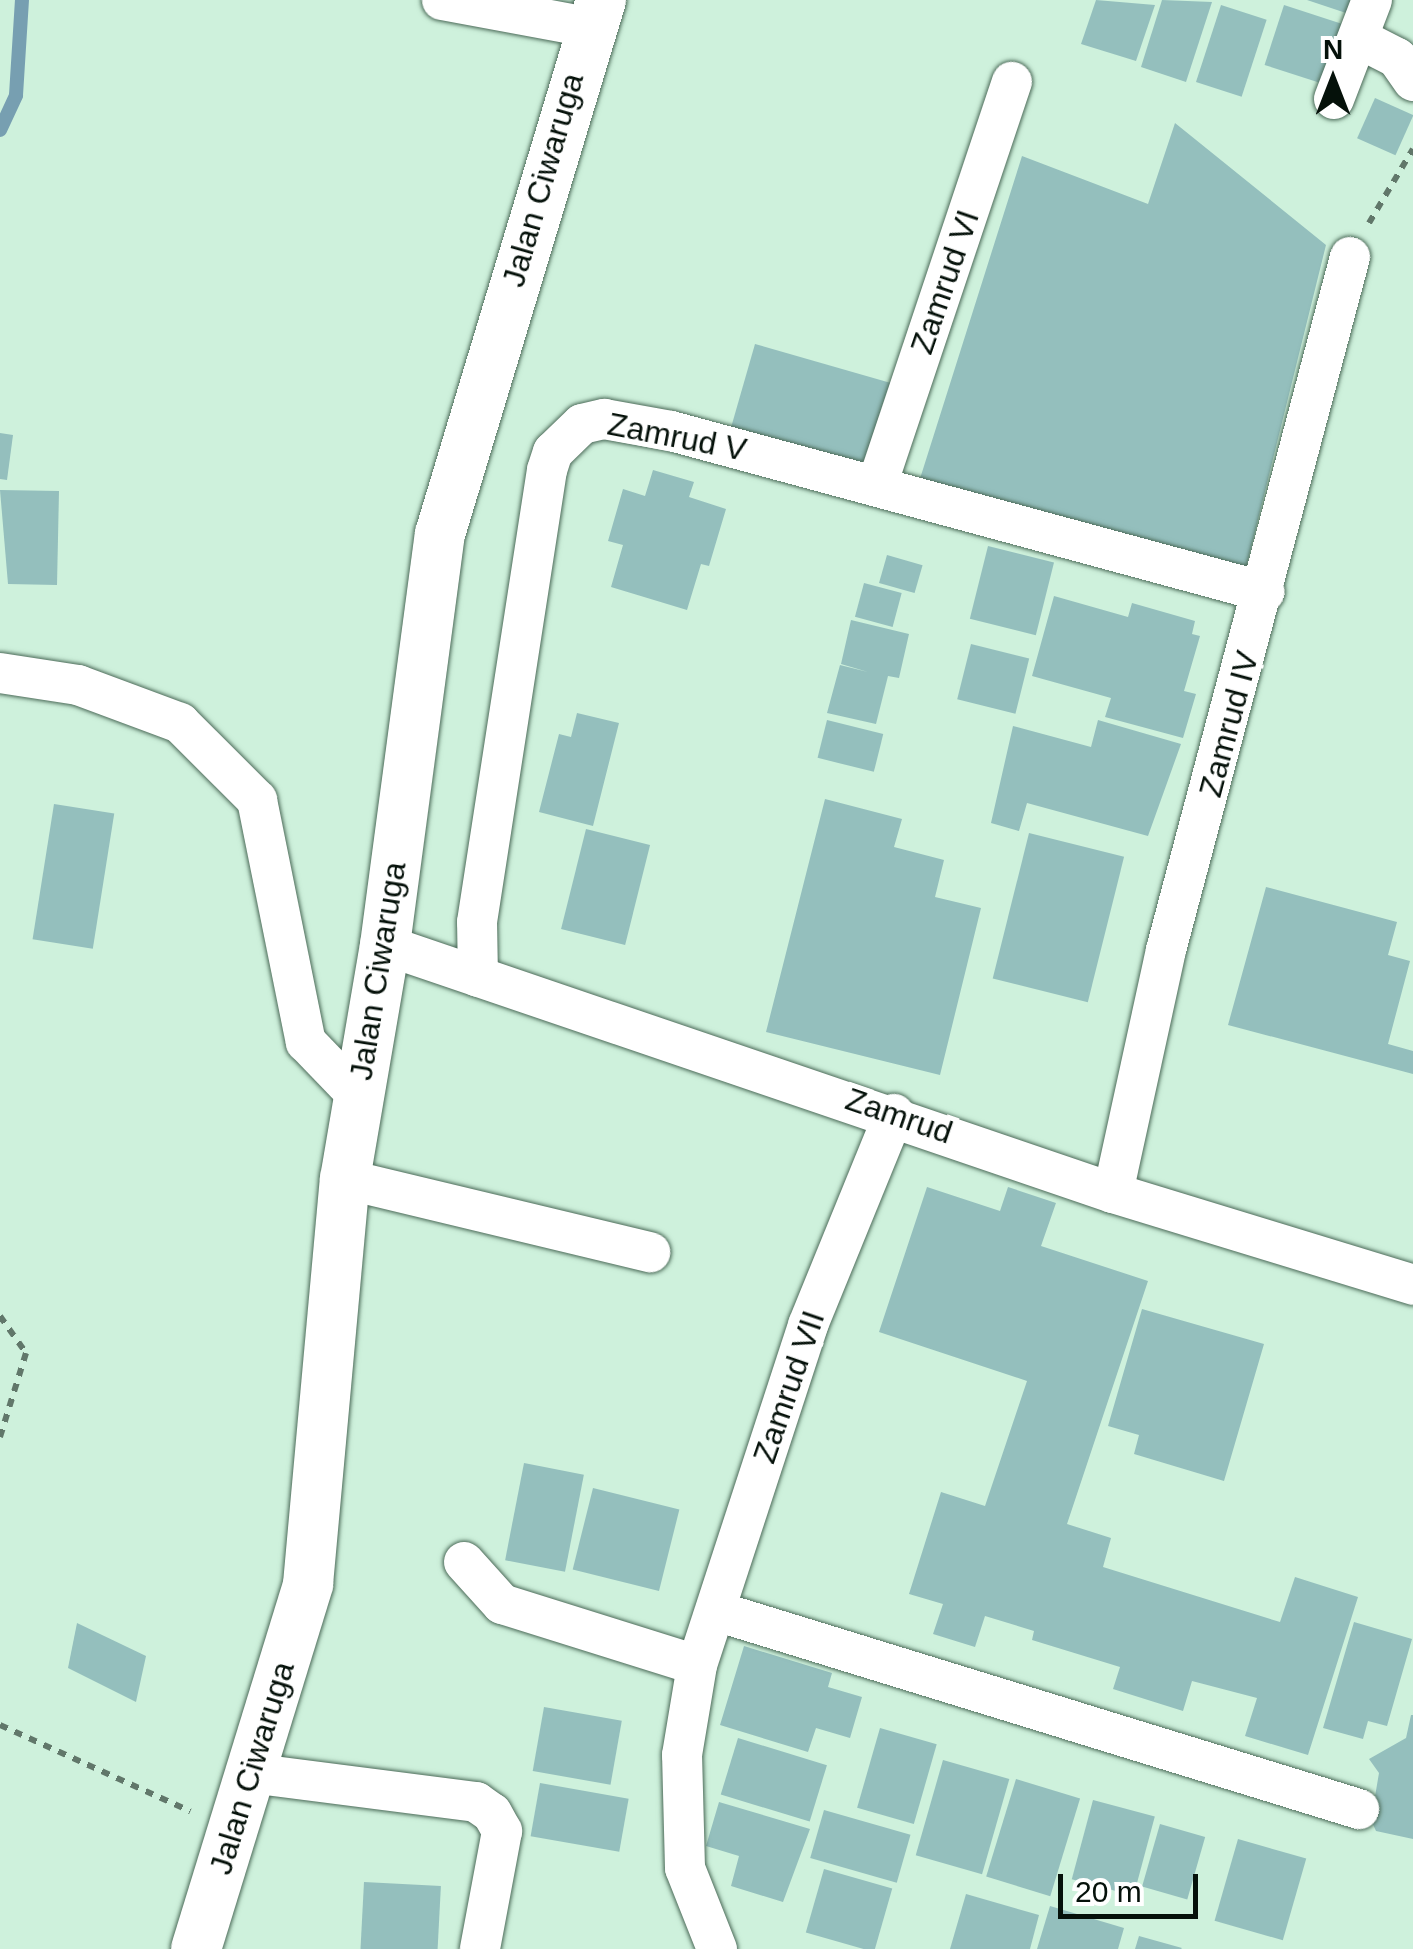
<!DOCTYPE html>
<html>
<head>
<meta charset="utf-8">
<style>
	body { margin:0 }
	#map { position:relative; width:1413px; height:1949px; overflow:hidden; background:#cef1dc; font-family:Arial,sans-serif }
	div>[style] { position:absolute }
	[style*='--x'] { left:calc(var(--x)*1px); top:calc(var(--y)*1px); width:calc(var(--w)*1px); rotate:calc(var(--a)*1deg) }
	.stream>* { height:14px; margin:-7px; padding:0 7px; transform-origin:7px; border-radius:7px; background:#779fb1 }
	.building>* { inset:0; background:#94bfbd; transform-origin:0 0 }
	.path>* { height:6px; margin-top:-3px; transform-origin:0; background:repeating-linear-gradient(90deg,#61776a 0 8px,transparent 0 16px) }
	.roads { filter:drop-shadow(0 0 2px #4c6b59) drop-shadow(0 0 2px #4c6b59) }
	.minor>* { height:40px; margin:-20px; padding:0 20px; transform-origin:20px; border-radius:20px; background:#fff }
	.tertiary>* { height:50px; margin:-25px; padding:0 25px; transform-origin:25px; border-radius:25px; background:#fff }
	span { translate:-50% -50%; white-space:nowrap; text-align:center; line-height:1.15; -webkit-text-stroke:10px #fff; paint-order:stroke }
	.street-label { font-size:32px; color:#05110a }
	.north { position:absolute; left:1283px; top:30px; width:100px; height:100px; -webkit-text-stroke:8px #fff; paint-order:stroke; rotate:0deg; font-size:28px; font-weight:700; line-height:40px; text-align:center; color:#05110a }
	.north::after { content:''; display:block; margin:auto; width:35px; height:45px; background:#05110a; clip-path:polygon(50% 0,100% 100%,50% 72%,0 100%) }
	.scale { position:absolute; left:1058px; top:1874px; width:140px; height:45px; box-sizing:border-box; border:5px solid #05110a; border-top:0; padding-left:12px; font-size:30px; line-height:35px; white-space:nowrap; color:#05110a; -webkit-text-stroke:8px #fff; paint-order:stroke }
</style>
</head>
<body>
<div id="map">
	<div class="stream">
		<i style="--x:0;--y:130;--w:38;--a:-65"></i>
		<i style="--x:16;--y:95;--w:95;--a:-86.4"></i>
	</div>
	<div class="building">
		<i style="clip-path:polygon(1096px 0,1155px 5px,1136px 61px,1081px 44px)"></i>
		<i style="clip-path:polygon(1162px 0,1212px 2px,1186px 82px,1141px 67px)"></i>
		<i style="clip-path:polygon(1307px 0,1367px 0,1361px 18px)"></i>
		<i style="left:1221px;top:5px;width:48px;height:81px;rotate:18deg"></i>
		<i style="left:1284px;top:5px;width:71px;height:63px;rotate:18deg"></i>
		<i style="left:1375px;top:98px;width:42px;height:44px;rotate:24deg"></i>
		<i style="clip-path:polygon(1175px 123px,1326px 245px,1245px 572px,918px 485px,1022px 156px,1148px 204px)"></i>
		<i style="left:755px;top:344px;width:144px;height:88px;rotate:16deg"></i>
		<i style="clip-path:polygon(0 433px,13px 435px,7px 480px,0 479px)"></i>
		<i style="clip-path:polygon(653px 470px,694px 482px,689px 497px,726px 509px,709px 566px,701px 564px,687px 610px,611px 587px,623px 545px,608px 541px,623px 489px,645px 496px)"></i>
		<i style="clip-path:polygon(0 490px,59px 491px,57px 585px,8px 584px)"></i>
		<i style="left:988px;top:546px;width:68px;height:75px;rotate:14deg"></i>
		<i style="left:887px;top:555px;width:37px;height:29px;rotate:16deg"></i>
		<i style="left:864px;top:583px;width:39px;height:35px;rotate:15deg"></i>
		<i style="clip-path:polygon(1054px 596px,1128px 617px,1132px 603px,1195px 621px,1192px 634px,1200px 636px,1184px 691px,1196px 694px,1183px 738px,1105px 717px,1111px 698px,1032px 676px)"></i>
		<i style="clip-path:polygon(851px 620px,909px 634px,899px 678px,888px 676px,876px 724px,827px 713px,840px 665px,868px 672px,841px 664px)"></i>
		<i style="left:971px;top:644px;width:60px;height:57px;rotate:14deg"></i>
		<i style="clip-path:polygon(577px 713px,619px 723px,593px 826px,539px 812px,559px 734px,571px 737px)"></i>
		<i style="left:827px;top:720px;width:58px;height:39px;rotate:14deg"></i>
		<i style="clip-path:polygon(1098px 720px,1181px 744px,1148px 836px,1027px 803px,1019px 831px,991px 823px,1013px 726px,1091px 747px)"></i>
		<i style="clip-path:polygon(825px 799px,902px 819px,894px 847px,944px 860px,935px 897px,981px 908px,940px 1075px,766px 1032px)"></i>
		<i style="left:54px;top:804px;width:61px;height:137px;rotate:9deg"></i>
		<i style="left:586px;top:829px;width:66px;height:103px;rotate:14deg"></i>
		<i style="left:1029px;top:833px;width:98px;height:150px;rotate:14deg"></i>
		<i style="clip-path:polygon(1266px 887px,1397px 922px,1388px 955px,1410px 961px,1388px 1044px,1413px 1051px,1413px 1074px,1228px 1025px)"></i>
		<i style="clip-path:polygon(927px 1187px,1000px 1211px,1008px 1187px,1056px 1203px,1041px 1246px,1148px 1281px,1067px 1524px,1111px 1538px,1103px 1567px,1280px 1622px,1295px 1577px,1358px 1597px,1308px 1755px,1245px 1736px,1257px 1698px,1192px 1681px,1183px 1711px,1113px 1689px,1120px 1667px,1032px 1640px,1034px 1631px,985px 1616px,975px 1647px,933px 1634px,943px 1604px,909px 1594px,941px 1492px,985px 1506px,1027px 1381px,879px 1332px)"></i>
		<i style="clip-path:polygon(1142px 1309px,1264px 1344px,1224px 1481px,1134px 1454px,1139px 1435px,1108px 1426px)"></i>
		<i style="left:524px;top:1463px;width:61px;height:99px;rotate:11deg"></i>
		<i style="left:593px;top:1488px;width:89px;height:84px;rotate:14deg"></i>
		<i style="clip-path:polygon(1354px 1622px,1412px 1639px,1387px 1726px,1368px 1721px,1363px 1739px,1323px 1728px)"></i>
		<i style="clip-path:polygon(77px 1623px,146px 1656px,136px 1702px,68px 1668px)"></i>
		<i style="clip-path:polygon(744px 1646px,832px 1673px,828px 1687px,862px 1697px,850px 1738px,816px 1728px,808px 1752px,720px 1725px)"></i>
		<i style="left:544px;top:1707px;width:79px;height:65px;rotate:10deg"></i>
		<i style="clip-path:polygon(1411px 1715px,1413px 1715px,1413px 1839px,1376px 1831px,1371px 1820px,1379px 1773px,1369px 1759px,1406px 1738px)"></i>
		<i style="left:880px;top:1728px;width:59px;height:83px;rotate:16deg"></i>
		<i style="left:738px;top:1738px;width:93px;height:59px;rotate:17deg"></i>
		<i style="left:943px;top:1760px;width:69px;height:99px;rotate:16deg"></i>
		<i style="left:1016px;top:1779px;width:67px;height:102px;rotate:17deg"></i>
		<i style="left:540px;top:1783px;width:90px;height:54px;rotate:10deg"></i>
		<i style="left:1093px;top:1800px;width:64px;height:82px;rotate:15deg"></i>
		<i style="clip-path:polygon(719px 1802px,810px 1829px,783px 1902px,731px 1886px,739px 1856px,706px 1846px)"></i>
		<i style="left:824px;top:1810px;width:90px;height:50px;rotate:16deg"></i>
		<i style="left:1160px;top:1824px;width:47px;height:65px;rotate:16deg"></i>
		<i style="left:1238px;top:1839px;width:71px;height:85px;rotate:16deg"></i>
		<i style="left:824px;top:1869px;width:71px;height:66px;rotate:16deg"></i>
		<i style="left:364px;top:1882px;width:77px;height:67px;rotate:3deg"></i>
		<i style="clip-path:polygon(966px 1894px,1039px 1915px,1030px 1949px,950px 1949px)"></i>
		<i style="clip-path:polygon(1050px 1906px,1124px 1928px,1118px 1949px,1037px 1949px)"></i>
		<i style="clip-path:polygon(1139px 1936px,1182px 1948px,1181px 1949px,1135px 1949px)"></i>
	</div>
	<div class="path">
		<i style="--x:1369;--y:223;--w:86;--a:-59.3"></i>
		<i style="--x:0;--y:1316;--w:45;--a:54.9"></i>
		<i style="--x:26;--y:1353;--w:88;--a:107.2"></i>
		<i style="--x:0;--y:1725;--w:209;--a:24.4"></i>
	</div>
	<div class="roads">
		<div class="minor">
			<i style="--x:442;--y:0;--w:148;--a:10.5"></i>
			<i style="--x:1358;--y:38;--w:44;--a:27.1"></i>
			<i style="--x:1397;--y:58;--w:28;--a:55"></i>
			<i style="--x:1334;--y:99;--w:106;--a:-69"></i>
			<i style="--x:878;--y:482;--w:422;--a:-71.5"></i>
			<i style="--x:0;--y:673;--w:79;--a:8.7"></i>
			<i style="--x:78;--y:685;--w:109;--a:20.4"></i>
			<i style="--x:180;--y:723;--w:109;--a:45"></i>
			<i style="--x:257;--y:800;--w:247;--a:78.6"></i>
			<i style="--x:306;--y:1042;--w:75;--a:46.1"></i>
			<i style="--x:385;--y:945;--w:769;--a:18.81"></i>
			<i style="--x:1113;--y:1193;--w:314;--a:17"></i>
			<i style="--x:478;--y:977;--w:55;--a:-91"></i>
			<i style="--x:477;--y:922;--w:457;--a:-81.2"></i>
			<i style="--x:547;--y:470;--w:19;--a:-72"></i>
			<i style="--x:553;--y:452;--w:40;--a:-44"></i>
			<i style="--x:582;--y:424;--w:23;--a:-13"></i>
			<i style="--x:604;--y:419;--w:68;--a:10.2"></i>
			<i style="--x:671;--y:431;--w:615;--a:15.17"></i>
			<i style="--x:345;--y:1179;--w:314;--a:13.5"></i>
			<i style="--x:1113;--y:1193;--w:249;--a:-77.7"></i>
			<i style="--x:1166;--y:950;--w:717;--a:-75.13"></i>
			<i style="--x:464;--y:1562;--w:57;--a:47.9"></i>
			<i style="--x:502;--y:1604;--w:204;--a:17.4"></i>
			<i style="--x:716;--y:1611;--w:673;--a:17.12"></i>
			<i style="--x:250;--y:1773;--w:228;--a:7.3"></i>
			<i style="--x:476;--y:1802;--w:19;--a:35"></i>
			<i style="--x:492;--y:1813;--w:21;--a:61"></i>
			<i style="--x:502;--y:1831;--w:120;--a:100.6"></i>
			<i style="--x:717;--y:1949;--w:87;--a:-111.6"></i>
			<i style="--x:685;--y:1868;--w:113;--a:-91.5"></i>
			<i style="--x:682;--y:1755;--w:91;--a:-80.5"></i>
			<i style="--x:697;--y:1665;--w:358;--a:-71.9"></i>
			<i style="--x:808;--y:1325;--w:228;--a:-67.8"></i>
		</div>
		<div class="tertiary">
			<i style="--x:196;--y:1949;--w:382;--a:-72.9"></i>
			<i style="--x:308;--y:1584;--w:407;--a:-84.8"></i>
			<i style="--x:345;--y:1179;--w:237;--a:-80.3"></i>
			<i style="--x:385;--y:945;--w:415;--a:-82.4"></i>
			<i style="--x:440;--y:534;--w:558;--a:-73.22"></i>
		</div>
	</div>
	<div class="street-label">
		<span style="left:543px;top:180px;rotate:-74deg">Jalan Ciwaruga</span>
		<span style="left:945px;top:282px;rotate:-71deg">Zamrud VI</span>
		<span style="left:677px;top:437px;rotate:11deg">Zamrud V</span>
		<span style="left:1229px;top:724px;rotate:-75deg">Zamrud IV</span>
		<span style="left:378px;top:971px;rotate:-81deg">Jalan Ciwaruga</span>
		<span style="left:899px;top:1116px;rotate:19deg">Zamrud</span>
		<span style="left:789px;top:1387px;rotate:-71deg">Zamrud VII</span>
		<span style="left:252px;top:1768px;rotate:-73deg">Jalan Ciwaruga</span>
	</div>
	<div class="north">N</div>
	<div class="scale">20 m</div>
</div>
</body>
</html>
